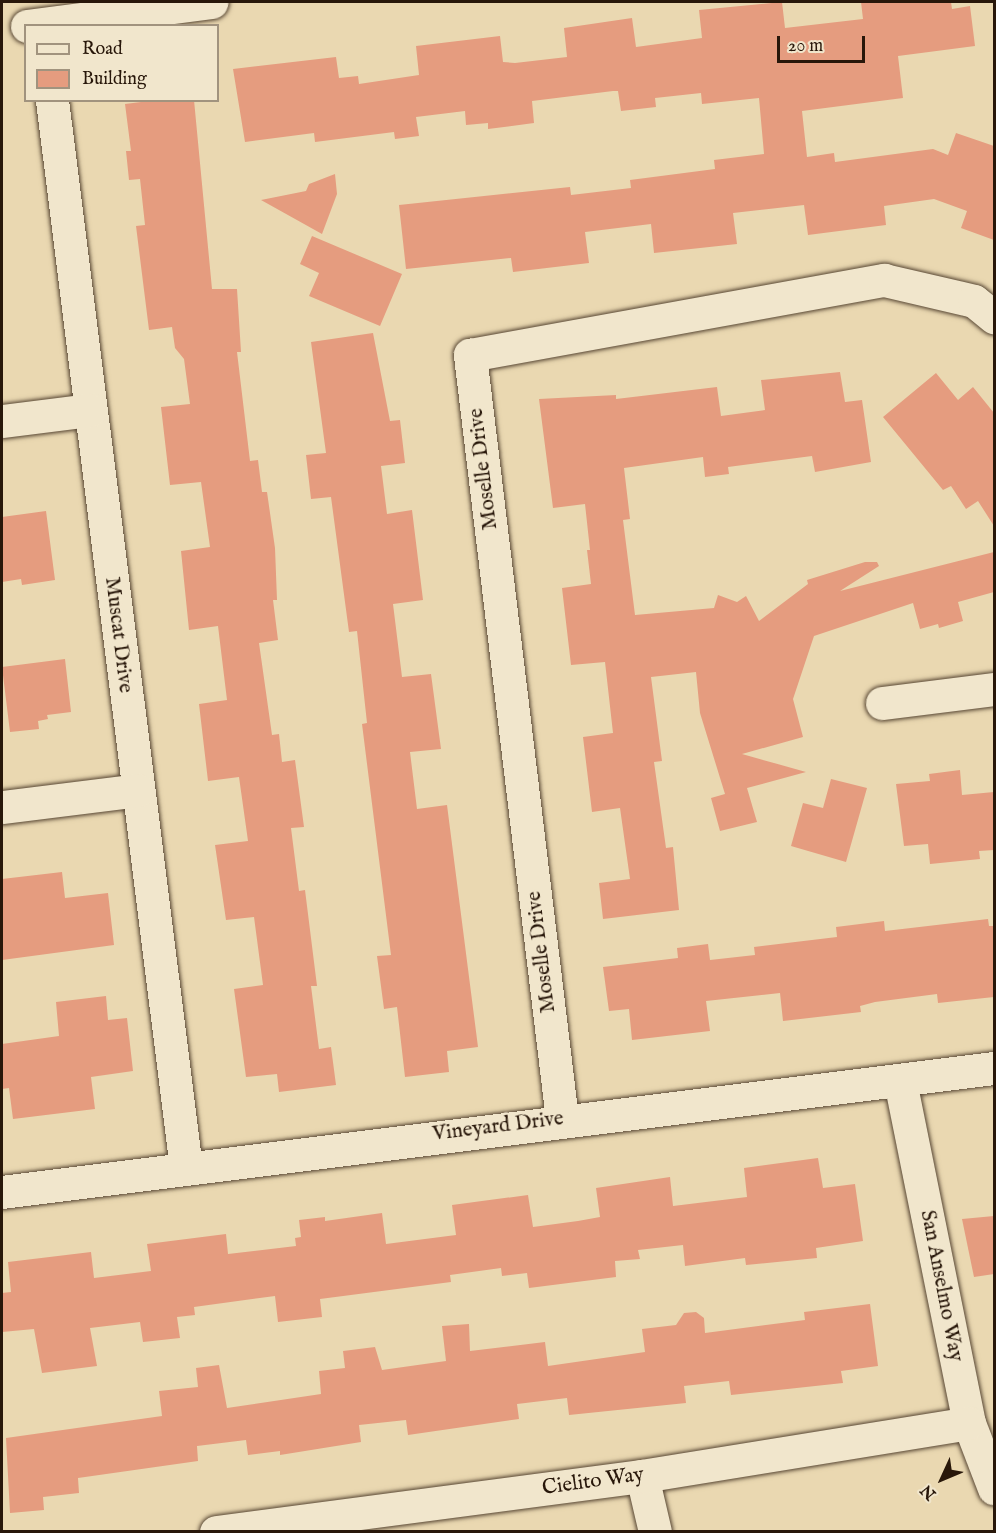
<!DOCTYPE html>
<html>
<head>
<meta charset="utf-8">
<style>
	body { margin:0 }
	#map { position:relative; width:996px; height:1533px; overflow:hidden; background:#ead8b1; font-family:"IM FELL English",serif }
	div>[style] { position:absolute }
	[style*='--x'] { left:calc(var(--x)*1px); top:calc(var(--y)*1px); width:calc(var(--w)*1px); rotate:calc(var(--a)*1deg) }
	.building>* { inset:0; background:#e59c7f }
	.roads { filter:drop-shadow(0 0 2px #584734) drop-shadow(0 0 2px #584734) }
	.minor>* { height:33px; margin:-16.5px; padding:0 16.5px; transform-origin:16.5px; border-radius:16.5px; background:#f1e6cc }
	span { translate:-50% -50%; white-space:nowrap; text-align:center; line-height:1.15; -webkit-text-stroke:5px #f1e6cc; paint-order:stroke }
	.street-label { font-size:21px; color:#28170a }
	.frame { position:absolute; inset:0; border:3px solid #28170a; pointer-events:none }
	.legend { position:absolute; left:24px; top:24px; width:195px; height:78px; box-sizing:border-box; background:#f1e6cc; border:2px solid #a1937e; margin:0; padding:8px 10px; list-style:none; font-size:18px; color:#28170a }
	.legend li { display:flex; align-items:center; gap:12px; height:30px }
	.legend b { width:30px; border:2px solid #a1937e }
	.north { position:absolute; left:912px; top:1449px; width:60px; height:60px; -webkit-text-stroke:4px #f1e6cc; paint-order:stroke; rotate:226deg; font-size:16px; font-weight:700; line-height:24px; text-align:center; color:#28170a }
	.north::after { content:''; display:block; margin:auto; width:21px; height:27px; background:#28170a; clip-path:polygon(50% 0,100% 100%,50% 72%,0 100%) }
	.scale { position:absolute; left:777px; top:36px; width:88px; height:27px; box-sizing:border-box; border:3px solid #28170a; border-top:0; padding-left:8px; font-size:18px; line-height:21px; white-space:nowrap; color:#28170a; -webkit-text-stroke:4px #f1e6cc; paint-order:stroke }
</style>
</head>
<body>
<div id="map">
	<div class="building">
		<i style="clip-path:polygon(782px 2px,785px 28px,863px 19px,861px 2px,951px 2px,952px 9px,970px 6px,975px 46px,898px 56px,903px 98px,802px 111px,807px 157px,834px 153px,835px 162px,933px 149px,948px 155px,956px 133px,994px 146px,994px 240px,961px 228px,967px 211px,934px 199px,884px 206px,886px 225px,808px 235px,804px 205px,733px 213px,737px 244px,654px 253px,651px 224px,585px 232px,589px 263px,513px 272px,511px 258px,406px 269px,399px 205px,570px 187px,571px 195px,631px 188px,630px 180px,715px 169px,714px 160px,764px 154px,759px 98px,702px 104px,701px 93px,655px 98px,656px 107px,621px 111px,618px 91px,613px 91px,532px 101px,534px 123px,488px 129px,488px 123px,466px 125px,465px 111px,416px 117px,419px 136px,395px 139px,394px 132px,315px 142px,314px 133px,245px 142px,233px 69px,336px 57px,339px 78px,358px 76px,359px 84px,419px 75px,416px 46px,500px 36px,503px 62px,515px 63px,567px 57px,564px 28px,632px 18px,636px 47px,702px 38px,699px 10px)"></i>
		<i style="clip-path:polygon(157px 100px,194px 100px,212px 289px,237px 289px,241px 352px,237px 352px,250px 461px,258px 460px,262px 492px,267px 492px,275px 548px,277px 600px,273px 600px,278px 640px,259px 643px,272px 735px,279px 734px,282px 762px,295px 760px,304px 827px,291px 828px,299px 891px,305px 890px,317px 986px,311px 986px,319px 1049px,331px 1047px,336px 1085px,279px 1092px,277px 1074px,246px 1077px,234px 989px,263px 985px,254px 917px,226px 920px,215px 845px,248px 841px,239px 777px,208px 781px,199px 704px,227px 700px,218px 626px,189px 630px,181px 551px,210px 547px,201px 482px,170px 485px,161px 407px,190px 404px,184px 359px,175px 348px,172px 327px,149px 330px,136px 226px,145px 225px,140px 179px,129px 180px,126px 151px,131px 151px,125px 104px)"></i>
		<i style="clip-path:polygon(335px 174px,337px 194px,322px 234px,261px 200px,306px 191px,309px 184px)"></i>
		<i style="clip-path:polygon(312px 236px,402px 274px,380px 326px,309px 296px,319px 273px,300px 264px)"></i>
		<i style="clip-path:polygon(373px 333px,390px 421px,400px 420px,405px 463px,381px 466px,387px 514px,412px 510px,423px 600px,393px 604px,402px 677px,431px 674px,441px 749px,410px 752px,417px 809px,447px 805px,478px 1047px,447px 1051px,449px 1072px,405px 1077px,397px 1007px,384px 1009px,377px 956px,391px 955px,362px 724px,367px 723px,357px 631px,349px 632px,331px 497px,311px 499px,306px 455px,326px 453px,311px 342px)"></i>
		<i style="clip-path:polygon(840px 372px,845px 402px,862px 400px,871px 462px,815px 472px,812px 456px,728px 467px,729px 474px,705px 477px,703px 457px,624px 468px,630px 519px,623px 520px,635px 615px,714px 608px,718px 595px,737px 602px,746px 596px,759px 621px,808px 584px,807px 580px,865px 562px,877px 562px,879px 566px,840px 591px,994px 552px,994px 592px,958px 602px,963px 621px,939px 628px,938px 624px,920px 629px,913px 603px,814px 636px,793px 699px,803px 737px,742px 754px,806px 772px,747px 788px,757px 822px,720px 831px,711px 798px,725px 794px,700px 713px,696px 672px,651px 677px,662px 761px,654px 762px,666px 848px,673px 847px,679px 910px,603px 919px,599px 883px,630px 879px,620px 808px,592px 812px,583px 737px,613px 733px,605px 662px,571px 665px,562px 588px,591px 584px,587px 550px,590px 550px,585px 504px,553px 508px,539px 399px,616px 395px,616px 399px,717px 387px,721px 416px,765px 410px,761px 380px)"></i>
		<i style="clip-path:polygon(936px 373px,958px 400px,973px 387px,994px 413px,994px 526px,978px 501px,966px 509px,951px 486px,943px 490px,883px 417px)"></i>
		<i style="clip-path:polygon(46px 511px,55px 580px,22px 585px,21px 579px,2px 582px,2px 517px)"></i>
		<i style="clip-path:polygon(65px 659px,71px 712px,47px 715px,48px 719px,38px 721px,39px 729px,10px 732px,2px 667px)"></i>
		<i style="clip-path:polygon(960px 770px,962px 795px,994px 792px,994px 850px,979px 851px,980px 859px,930px 864px,928px 844px,904px 846px,896px 784px,930px 781px,929px 774px)"></i>
		<i style="clip-path:polygon(831px 779px,867px 788px,846px 862px,791px 846px,803px 803px,823px 808px)"></i>
		<i style="clip-path:polygon(62px 872px,65px 898px,108px 893px,114px 945px,2px 960px,2px 879px)"></i>
		<i style="clip-path:polygon(988px 919px,989px 926px,994px 926px,994px 997px,938px 1003px,937px 994px,875px 1002px,860px 1006px,861px 1012px,783px 1021px,780px 993px,706px 1001px,710px 1031px,632px 1040px,629px 1009px,609px 1011px,603px 967px,678px 958px,677px 948px,708px 944px,710px 960px,755px 955px,754px 947px,837px 937px,836px 927px,884px 921px,885px 931px)"></i>
		<i style="clip-path:polygon(106px 996px,108px 1020px,127px 1018px,133px 1071px,91px 1077px,95px 1109px,13px 1119px,9px 1088px,2px 1089px,2px 1044px,59px 1036px,56px 1002px)"></i>
		<i style="clip-path:polygon(818px 1158px,823px 1188px,855px 1184px,863px 1241px,816px 1248px,817px 1258px,746px 1265px,745px 1258px,685px 1266px,683px 1245px,638px 1250px,640px 1259px,615px 1261px,616px 1277px,529px 1288px,527px 1273px,502px 1276px,501px 1268px,450px 1275px,451px 1282px,320px 1299px,322px 1317px,278px 1322px,275px 1296px,194px 1307px,195px 1315px,177px 1317px,180px 1338px,143px 1342px,140px 1322px,90px 1328px,97px 1366px,42px 1373px,34px 1329px,2px 1332px,2px 1293px,11px 1292px,8px 1262px,91px 1252px,94px 1278px,151px 1271px,147px 1244px,226px 1234px,228px 1254px,296px 1246px,295px 1238px,301px 1237px,299px 1220px,325px 1217px,325px 1221px,382px 1213px,386px 1244px,456px 1235px,452px 1205px,528px 1195px,533px 1227px,578px 1221px,600px 1217px,596px 1188px,670px 1177px,673px 1206px,747px 1197px,744px 1168px)"></i>
		<i style="clip-path:polygon(994px 1216px,994px 1274px,974px 1277px,962px 1219px)"></i>
		<i style="clip-path:polygon(870px 1304px,878px 1366px,841px 1371px,843px 1383px,731px 1395px,729px 1381px,684px 1386px,686px 1403px,569px 1415px,567px 1398px,517px 1404px,519px 1419px,408px 1435px,406px 1420px,359px 1425px,361px 1442px,280px 1455px,280px 1451px,248px 1455px,246px 1440px,197px 1446px,198px 1461px,78px 1478px,79px 1493px,43px 1497px,44px 1510px,10px 1513px,6px 1438px,162px 1416px,159px 1391px,198px 1387px,196px 1368px,219px 1365px,227px 1408px,321px 1394px,319px 1371px,345px 1368px,343px 1351px,375px 1347px,382px 1370px,446px 1361px,442px 1326px,469px 1324px,470px 1351px,545px 1342px,548px 1366px,645px 1352px,642px 1329px,676px 1325px,684px 1313px,696px 1312px,704px 1318px,705px 1333px,805px 1320px,804px 1312px)"></i>
	</div>
	<div class="roads">
		<div class="minor">
			<i style="--x:27;--y:26;--w:186;--a:-7.4"></i>
			<i style="--x:52;--y:100;--w:1076;--a:82.85"></i>
			<i style="--x:2;--y:421;--w:89;--a:-7.1"></i>
			<i style="--x:882;--y:703;--w:113;--a:-7.1"></i>
			<i style="--x:2;--y:807;--w:137;--a:-7.1"></i>
			<i style="--x:900;--y:1081;--w:349;--a:78.6"></i>
			<i style="--x:969;--y:1423;--w:70;--a:69"></i>
			<i style="--x:562;--y:1119;--w:770;--a:-96.87"></i>
			<i style="--x:470;--y:355;--w:421;--a:-10.3"></i>
			<i style="--x:884;--y:280;--w:92;--a:13.1"></i>
			<i style="--x:974;--y:301;--w:26;--a:39"></i>
			<i style="--x:2;--y:1192;--w:1000;--a:-7.13"></i>
			<i style="--x:642;--y:1476;--w:57;--a:76.9"></i>
			<i style="--x:216;--y:1532;--w:430;--a:-7.5"></i>
			<i style="--x:642;--y:1476;--w:331;--a:-9.2"></i>
		</div>
	</div>
	<div class="street-label">
		<span style="left:484px;top:469px;rotate:-97deg">Moselle Drive</span>
		<span style="left:118px;top:635px;rotate:83deg">Muscat Drive</span>
		<span style="left:542px;top:952px;rotate:-97deg">Moselle Drive</span>
		<span style="left:498px;top:1127px;rotate:-7deg">Vineyard Drive</span>
		<span style="left:941px;top:1286px;rotate:79deg">San Anselmo Way</span>
		<span style="left:593px;top:1482px;rotate:-8deg">Cielito Way</span>
	</div>
	<div class="frame"></div>
	<ul class="legend">
	<li><b style="height:8px;background:#f1e6cc"></b>Road</li>
	<li><b style="height:16px;background:#e59c7f"></b>Building</li>
	</ul>
	<div class="north">N</div>
	<div class="scale">20 m</div>
</div>
</body>
</html>
